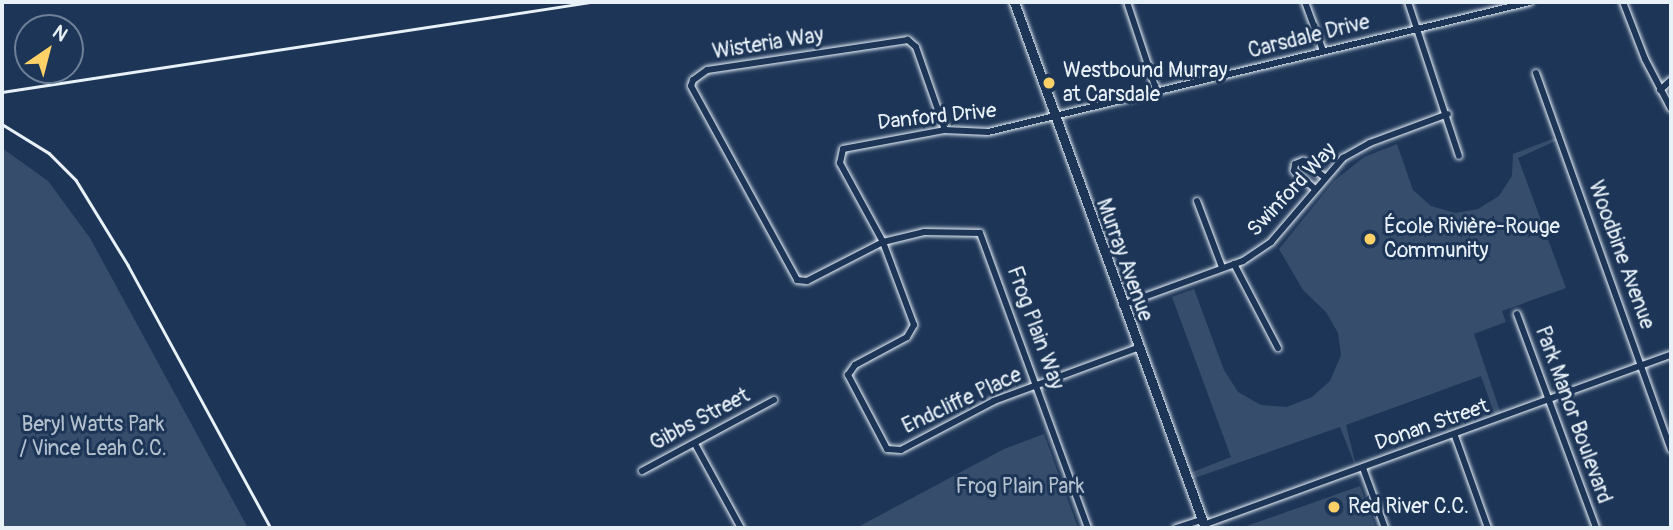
<!DOCTYPE html>
<html>
<head>
<meta charset="utf-8">
<style>
	body { margin:0 }
	#map { position:relative; width:1673px; height:530px; overflow:hidden; background:#1d3557; font-family:Pangolin,sans-serif }
	div>[style] { position:absolute }
	[style*='--x'] { left:calc(var(--x)*1px); top:calc(var(--y)*1px); width:calc(var(--w)*1px); rotate:calc(var(--a)*1deg) }
	.green>* { inset:0; background:#374d6c }
	.roads { filter:drop-shadow(0 0 2px #e8f1f8) drop-shadow(0 0 2px #e8f1f8) }
	.street>* { height:6px; margin:-3px; padding:0 3px; transform-origin:3px; border-radius:3px; background:#1d3557 }
	.secondary>* { height:9px; margin:-4.5px; padding:0 4.5px; transform-origin:4.5px; border-radius:4.5px; background:#1d3557 }
	.rail>* { height:2.5px; margin:-1.25px; padding:0 1.25px; transform-origin:1.25px; border-radius:1.25px; background:#e8f1f8 }
	.dots>* { width:19px; height:19px; translate:-50% -50%; box-sizing:border-box; border:4px solid #1d3557; border-radius:50% }
	span { translate:-50% -50%; white-space:nowrap; text-align:center; line-height:1.15; -webkit-text-stroke:6px #1d3557; paint-order:stroke }
	.street-label { font-size:21px; color:#e8f1f8 }
	.poi-label { font-size:21px; color:#e8f1f8 }
	.left { translate:0 -50%; text-align:left }
	.park-label { font-size:21px; color:#b3c0ce }
	.frame { position:absolute; inset:0; border:4px solid #e8f1f8; pointer-events:none }
	.north { position:absolute; left:14px; top:14px; width:70px; height:70px; box-sizing:border-box; background:#1d3557; border:2px solid #6e8097; border-radius:50%; rotate:35deg; font-size:19px; font-weight:700; line-height:28px; text-align:center; color:#e8f1f8 }
	.north::after { content:''; display:block; margin:auto; width:24px; height:32px; background:#ffd166; clip-path:polygon(50% 0,100% 100%,50% 72%,0 100%) }
</style>
</head>
<body>
<div id="map">
	<div class="green">
		<i style="clip-path:polygon(1555px 138px,1560px 139px,1518px 158px,1566px 288px,1502px 311px,1506px 322px,1474px 334px,1502px 417px,1496px 419px,1481px 376px,1346px 425px,1357px 470px,1340px 427px,1192px 479px,1190px 473px,1231px 457px,1172px 297px,1194px 289px,1224px 370px,1238px 392px,1261px 405px,1287px 407px,1312px 397px,1330px 381px,1341px 355px,1338px 333px,1326px 312px,1303px 290px,1279px 249px,1334px 181px,1364px 157px,1397px 144px,1413px 190px,1431px 206px,1455px 213px,1478px 209px,1499px 196px,1512px 176px,1513px 154px)"></i>
		<i style="clip-path:polygon(2px 148px,48px 181px,90px 238px,248px 528px,2px 528px)"></i>
		<i style="clip-path:polygon(1044px 434px,1078px 528px,856px 528px,1004px 449px)"></i>
		<i style="clip-path:polygon(1360px 486px,1376px 528px,1241px 528px)"></i>
	</div>
	<div class="roads">
		<div class="street">
			<i style="--x:1127;--y:2;--w:95;--a:71.6"></i>
			<i style="--x:1305;--y:2;--w:52;--a:69.8"></i>
			<i style="--x:1408;--y:2;--w:162;--a:71.7"></i>
			<i style="--x:1623;--y:2;--w:61;--a:68.9"></i>
			<i style="--x:1645;--y:59;--w:56;--a:62.5"></i>
			<i style="--x:1536;--y:73;--w:400;--a:70.3"></i>
			<i style="--x:1660;--y:90;--w:15;--a:-42"></i>
			<i style="--x:945;--y:130;--w:88;--a:-109.3"></i>
			<i style="--x:916;--y:47;--w:11;--a:-139"></i>
			<i style="--x:908;--y:40;--w:203;--a:171.5"></i>
			<i style="--x:707;--y:70;--w:17;--a:144"></i>
			<i style="--x:693;--y:80;--w:6;--a:108"></i>
			<i style="--x:691;--y:86;--w:221;--a:61.3"></i>
			<i style="--x:797;--y:280;--w:10;--a:6"></i>
			<i style="--x:807;--y:281;--w:85;--a:-27.2"></i>
			<i style="--x:883;--y:242;--w:42;--a:-13.7"></i>
			<i style="--x:924;--y:232;--w:56;--a:1"></i>
			<i style="--x:980;--y:233;--w:314;--a:69.9"></i>
			<i style="--x:1315;--y:189;--w:28;--a:-139"></i>
			<i style="--x:1294;--y:171;--w:7;--a:-82"></i>
			<i style="--x:1295;--y:164;--w:9;--a:-21"></i>
			<i style="--x:1303;--y:161;--w:26;--a:37"></i>
			<i style="--x:1197;--y:201;--w:71;--a:69.3"></i>
			<i style="--x:1234;--y:264;--w:95;--a:62.4"></i>
			<i style="--x:1122;--y:305;--w:129;--a:-20"></i>
			<i style="--x:1243;--y:261;--w:34;--a:-34"></i>
			<i style="--x:1271;--y:242;--w:111;--a:-49.4"></i>
			<i style="--x:1343;--y:158;--w:31;--a:-29"></i>
			<i style="--x:1370;--y:143;--w:83;--a:-20.4"></i>
			<i style="--x:1517;--y:314;--w:228;--a:69.7"></i>
			<i style="--x:1137;--y:348;--w:153;--a:159.7"></i>
			<i style="--x:994;--y:401;--w:105;--a:152.2"></i>
			<i style="--x:901;--y:450;--w:14;--a:-176"></i>
			<i style="--x:887;--y:449;--w:84;--a:-117.8"></i>
			<i style="--x:848;--y:375;--w:12;--a:-55"></i>
			<i style="--x:855;--y:365;--w:59;--a:-28.3"></i>
			<i style="--x:907;--y:337;--w:14;--a:-60"></i>
			<i style="--x:914;--y:325;--w:89;--a:-110.5"></i>
			<i style="--x:883;--y:242;--w:90;--a:-118.6"></i>
			<i style="--x:840;--y:163;--w:14;--a:-78"></i>
			<i style="--x:843;--y:149;--w:104;--a:-10.6"></i>
			<i style="--x:945;--y:130;--w:43;--a:2.7"></i>
			<i style="--x:988;--y:132;--w:557;--a:-13.49"></i>
			<i style="--x:1455;--y:436;--w:98;--a:70.3"></i>
			<i style="--x:695;--y:444;--w:96;--a:61.3"></i>
			<i style="--x:1363;--y:468;--w:64;--a:69.9"></i>
			<i style="--x:642;--y:471;--w:150;--a:-28.3"></i>
			<i style="--x:1203;--y:525;--w:498;--a:-20"></i>
			<i style="--x:1176;--y:528;--w:25;--a:-18"></i>
		</div>
		<div class="secondary">
			<i style="--x:1014;--y:2;--w:560;--a:70.04"></i>
		</div>
	</div>
	<div class="rail">
		<i style="--x:2;--y:92;--w:596;--a:-8.69"></i>
		<i style="--x:2;--y:124;--w:55;--a:31.7"></i>
		<i style="--x:49;--y:153;--w:38;--a:45"></i>
		<i style="--x:76;--y:180;--w:100;--a:58.5"></i>
		<i style="--x:128;--y:265;--w:299;--a:61.5"></i>
	</div>
	<div class="dots">
		<i style="left:1049px;top:83px;background:#ffd166"></i>
		<i style="left:1370px;top:239px;background:#ffd166"></i>
		<i style="left:1334px;top:507px;background:#ffd166"></i>
	</div>
	<div class="street-label">
		<span style="left:1309px;top:37px;rotate:-14deg">Carsdale Drive</span>
		<span style="left:768px;top:44px;rotate:-9deg">Wisteria Way</span>
		<span style="left:937px;top:117px;rotate:-6deg">Danford Drive</span>
		<span style="left:1292px;top:190px;rotate:-47deg">Swinford Way</span>
		<span style="left:1621px;top:255px;rotate:70deg">Woodbine Avenue</span>
		<span style="left:1124px;top:260px;rotate:70deg">Murray Avenue</span>
		<span style="left:1035px;top:328px;rotate:70deg">Frog Plain Way</span>
		<span style="left:962px;top:401px;rotate:-25deg">Endcliffe Place</span>
		<span style="left:1573px;top:415px;rotate:70deg">Park Manor Boulevard</span>
		<span style="left:700px;top:420px;rotate:-28deg">Gibbs Street</span>
		<span style="left:1432px;top:425px;rotate:-19deg">Donan Street</span>
	</div>
	<div class="poi-label">
		<span class="left" style="left:1063px;top:83px">Westbound Murray<br>at Carsdale</span>
		<span class="left" style="left:1384px;top:239px">École Rivière-Rouge<br>Community</span>
		<span class="left" style="left:1348px;top:507px">Red River C.C.</span>
	</div>
	<div class="park-label">
		<span style="left:93px;top:437px">Beryl Watts Park<br>/ Vince Leah C.C.</span>
		<span style="left:1020px;top:487px">Frog Plain Park</span>
	</div>
	<div class="frame"></div>
	<div class="north">N</div>
</div>
</body>
</html>
